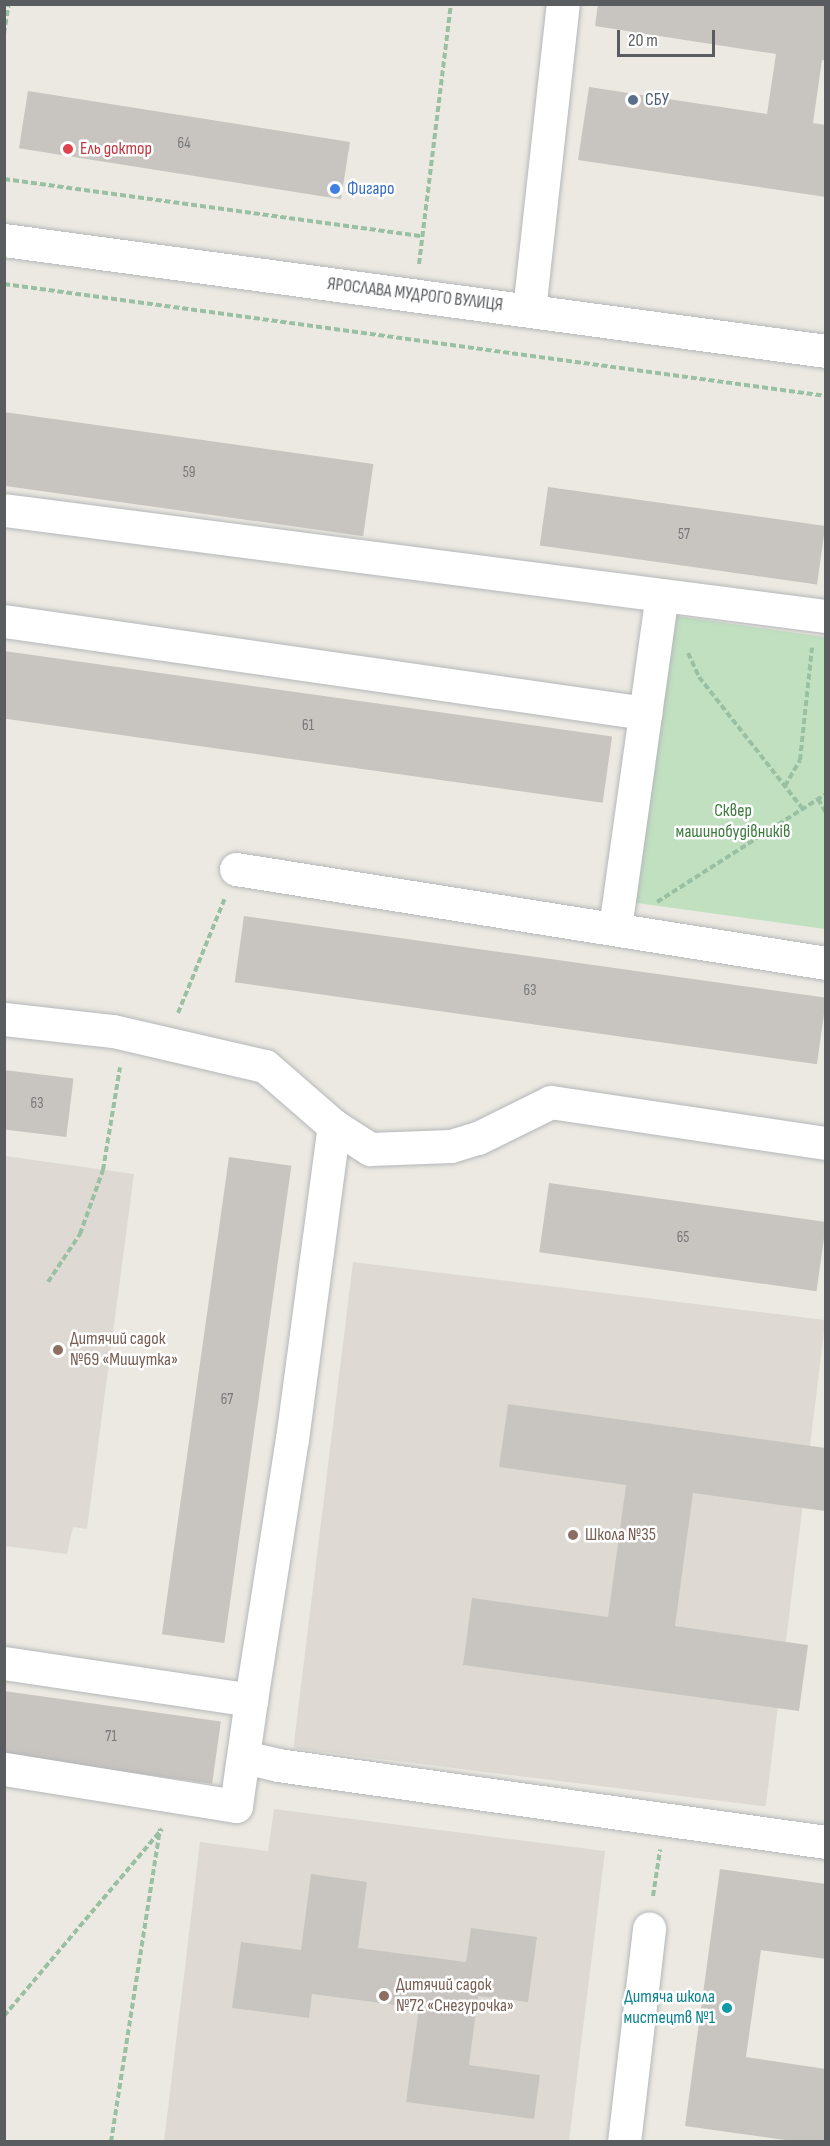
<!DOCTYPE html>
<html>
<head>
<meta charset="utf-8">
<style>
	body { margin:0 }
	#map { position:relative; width:830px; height:2146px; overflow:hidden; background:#ebe9e1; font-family:"Sofia Sans Condensed",sans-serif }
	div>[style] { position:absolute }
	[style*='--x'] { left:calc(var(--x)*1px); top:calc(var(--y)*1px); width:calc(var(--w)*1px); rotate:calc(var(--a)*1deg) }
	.education>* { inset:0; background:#dedad3; transform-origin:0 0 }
	.green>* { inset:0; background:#c1e0c0 }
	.building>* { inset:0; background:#c8c5c0; transform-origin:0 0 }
	.path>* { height:4px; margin-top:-2px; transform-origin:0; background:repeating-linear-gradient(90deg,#9ac0a4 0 6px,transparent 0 9px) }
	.roads { filter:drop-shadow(0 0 2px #b4b7ba) drop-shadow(0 0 2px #b4b7ba) }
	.minor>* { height:33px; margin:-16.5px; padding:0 16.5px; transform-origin:16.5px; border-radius:16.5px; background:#fff }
	.dots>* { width:16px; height:16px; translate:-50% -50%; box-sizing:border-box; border:3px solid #fff; border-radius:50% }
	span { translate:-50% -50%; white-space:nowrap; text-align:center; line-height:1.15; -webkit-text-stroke:5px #fff; paint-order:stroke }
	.number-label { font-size:15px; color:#767778 }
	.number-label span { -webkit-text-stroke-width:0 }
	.service-label { font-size:18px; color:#4e5e75 }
	.left { translate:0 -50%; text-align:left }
	.health-label { font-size:18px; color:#be3a42 }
	.shop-label { font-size:18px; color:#366cbe }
	.street-label { font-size:18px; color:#5a5d60 }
	.park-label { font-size:18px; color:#3d7c3f }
	.education-label { font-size:18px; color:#785e54 }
	.culture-label { font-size:18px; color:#0d838f }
	.right { translate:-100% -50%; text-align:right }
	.frame { position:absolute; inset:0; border:6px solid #5a5d60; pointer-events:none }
	.scale { position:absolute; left:617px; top:30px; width:98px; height:27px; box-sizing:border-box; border:3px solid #5a5d60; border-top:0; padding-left:8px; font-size:18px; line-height:21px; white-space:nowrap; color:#5a5d60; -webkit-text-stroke:4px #fff; paint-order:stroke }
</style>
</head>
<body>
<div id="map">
	<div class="education">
		<i style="clip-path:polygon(5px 1156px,134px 1174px,87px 1529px,73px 1527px,67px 1554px,5px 1546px)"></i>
		<i style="left:353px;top:1262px;width:476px;height:490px;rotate:7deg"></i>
		<i style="clip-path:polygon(274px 1809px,605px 1851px,569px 2141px,164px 2142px,200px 1842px,268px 1851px)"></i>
	</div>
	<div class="green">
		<i style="clip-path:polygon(669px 615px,825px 637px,825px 929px,630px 902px)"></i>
	</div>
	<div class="building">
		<i style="clip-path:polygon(598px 4px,826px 4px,826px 60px,822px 60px,813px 123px,826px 125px,826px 197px,578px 160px,589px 87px,767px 114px,776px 54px,595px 26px)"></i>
		<i style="left:28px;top:91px;width:326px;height:58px;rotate:9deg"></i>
		<i style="left:4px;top:412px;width:373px;height:73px;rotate:8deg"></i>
		<i style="left:548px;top:487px;width:280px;height:59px;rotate:8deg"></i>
		<i style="left:4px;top:651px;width:614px;height:67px;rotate:8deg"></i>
		<i style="left:244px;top:916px;width:588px;height:67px;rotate:8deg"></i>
		<i style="left:4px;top:1070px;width:70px;height:59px;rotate:7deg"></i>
		<i style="left:229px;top:1157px;width:63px;height:482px;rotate:8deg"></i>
		<i style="left:549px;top:1183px;width:280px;height:70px;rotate:8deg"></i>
		<i style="clip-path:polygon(508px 1404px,826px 1448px,825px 1511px,693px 1493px,675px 1626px,808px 1645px,799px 1711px,463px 1665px,472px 1598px,608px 1617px,626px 1485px,499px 1467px)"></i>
		<i style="left:4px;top:1691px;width:219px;height:63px;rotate:8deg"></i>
		<i style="clip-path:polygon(720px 1869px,826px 1884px,826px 1959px,761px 1950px,746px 2057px,826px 2069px,826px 2142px,800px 2142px,685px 2126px)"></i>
		<i style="clip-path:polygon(311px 1874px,367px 1882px,358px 1948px,466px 1962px,471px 1928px,537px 1937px,528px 2002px,478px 1996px,469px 2065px,540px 2075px,534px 2119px,406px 2102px,419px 2008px,312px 1994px,309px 2018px,232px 2008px,241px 1942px,301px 1950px)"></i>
	</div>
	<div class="path">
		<i style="--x:4;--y:34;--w:30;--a:-81"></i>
		<i style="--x:4;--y:179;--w:422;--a:7.8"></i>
		<i style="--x:419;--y:264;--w:262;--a:-83"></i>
		<i style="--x:4;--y:284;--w:830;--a:7.76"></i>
		<i style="--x:688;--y:653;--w:26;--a:65"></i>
		<i style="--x:699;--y:677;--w:168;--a:51.8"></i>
		<i style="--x:785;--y:786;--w:30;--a:-60"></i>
		<i style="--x:800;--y:760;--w:113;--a:-83.9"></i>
		<i style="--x:818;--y:799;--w:16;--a:60"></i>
		<i style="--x:657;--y:902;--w:201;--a:-32.6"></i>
		<i style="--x:178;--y:1013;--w:124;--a:-67.8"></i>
		<i style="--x:48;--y:1282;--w:58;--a:-56.3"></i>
		<i style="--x:80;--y:1234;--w:68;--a:-70.2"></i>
		<i style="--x:103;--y:1170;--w:104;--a:-80.6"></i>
		<i style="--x:653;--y:1896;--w:47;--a:-81.3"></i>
		<i style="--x:4;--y:2016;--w:245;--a:-49.8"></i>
		<i style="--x:111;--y:2142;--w:317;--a:-81.1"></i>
	</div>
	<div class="roads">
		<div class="minor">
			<i style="--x:4;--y:240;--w:829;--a:7.69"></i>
			<i style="--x:529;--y:310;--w:308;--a:-83.7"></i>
			<i style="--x:4;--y:510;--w:829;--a:7.35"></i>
			<i style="--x:4;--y:621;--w:648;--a:8.17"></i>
			<i style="--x:236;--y:869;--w:597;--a:9.05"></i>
			<i style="--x:615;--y:928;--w:336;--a:-82"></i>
			<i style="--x:4;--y:1019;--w:110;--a:6.3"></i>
			<i style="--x:113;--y:1031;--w:156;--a:13"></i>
			<i style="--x:265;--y:1066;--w:91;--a:41"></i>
			<i style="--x:334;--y:1126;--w:43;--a:32.6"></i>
			<i style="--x:370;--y:1149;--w:81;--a:-2.1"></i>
			<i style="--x:451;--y:1146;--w:28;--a:-17"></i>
			<i style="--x:478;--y:1138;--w:81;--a:-26.3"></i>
			<i style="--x:551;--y:1102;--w:278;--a:8.5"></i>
			<i style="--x:4;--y:1663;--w:250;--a:8.5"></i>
			<i style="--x:251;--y:1700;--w:107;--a:98.1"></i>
			<i style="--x:236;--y:1806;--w:235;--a:-170.9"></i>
			<i style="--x:251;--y:1700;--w:264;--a:-81.1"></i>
			<i style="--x:292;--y:1439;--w:316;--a:-82.4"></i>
			<i style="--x:244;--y:1757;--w:35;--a:13"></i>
			<i style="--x:278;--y:1765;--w:553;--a:8"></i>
			<i style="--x:624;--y:2142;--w:215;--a:-83.3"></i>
		</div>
	</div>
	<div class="dots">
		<i style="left:633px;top:100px;background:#5c6f8a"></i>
		<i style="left:68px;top:149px;background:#e0444e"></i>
		<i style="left:335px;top:189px;background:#3f7fe0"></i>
		<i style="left:58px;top:1350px;background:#8d6e63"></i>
		<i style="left:573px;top:1535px;background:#8d6e63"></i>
		<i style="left:384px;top:1996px;background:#8d6e63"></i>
		<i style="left:727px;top:2008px;background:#0f9aa8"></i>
	</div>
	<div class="number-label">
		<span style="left:184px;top:144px">64</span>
		<span style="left:189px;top:473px">59</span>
		<span style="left:684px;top:535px">57</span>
		<span style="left:308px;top:726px">61</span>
		<span style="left:530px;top:991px">63</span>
		<span style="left:37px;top:1104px">63</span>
		<span style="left:683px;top:1238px">65</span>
		<span style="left:227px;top:1400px">67</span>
		<span style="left:111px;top:1737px">71</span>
	</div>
	<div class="service-label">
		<span class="left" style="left:645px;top:100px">СБУ</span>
	</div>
	<div class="health-label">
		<span class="left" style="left:80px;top:149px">Ель доктор</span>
	</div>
	<div class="shop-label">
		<span class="left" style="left:347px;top:189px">Фигаро</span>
	</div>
	<div class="street-label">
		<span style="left:415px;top:295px;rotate:7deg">ЯРОСЛАВА МУДРОГО ВУЛИЦЯ</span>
	</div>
	<div class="park-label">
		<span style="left:733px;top:822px">Сквер<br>машинобудівників</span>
	</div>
	<div class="education-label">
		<span class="left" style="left:70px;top:1350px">Дитячий садок<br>№69 «Мишутка»</span>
		<span class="left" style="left:585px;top:1535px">Школа №35</span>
		<span class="left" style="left:396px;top:1996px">Дитячий садок<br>№72 «Снегурочка»</span>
	</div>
	<div class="culture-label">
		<span class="right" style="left:715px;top:2008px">Дитяча школа<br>мистецтв №1</span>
	</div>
	<div class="frame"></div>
	<div class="scale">20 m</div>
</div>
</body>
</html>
